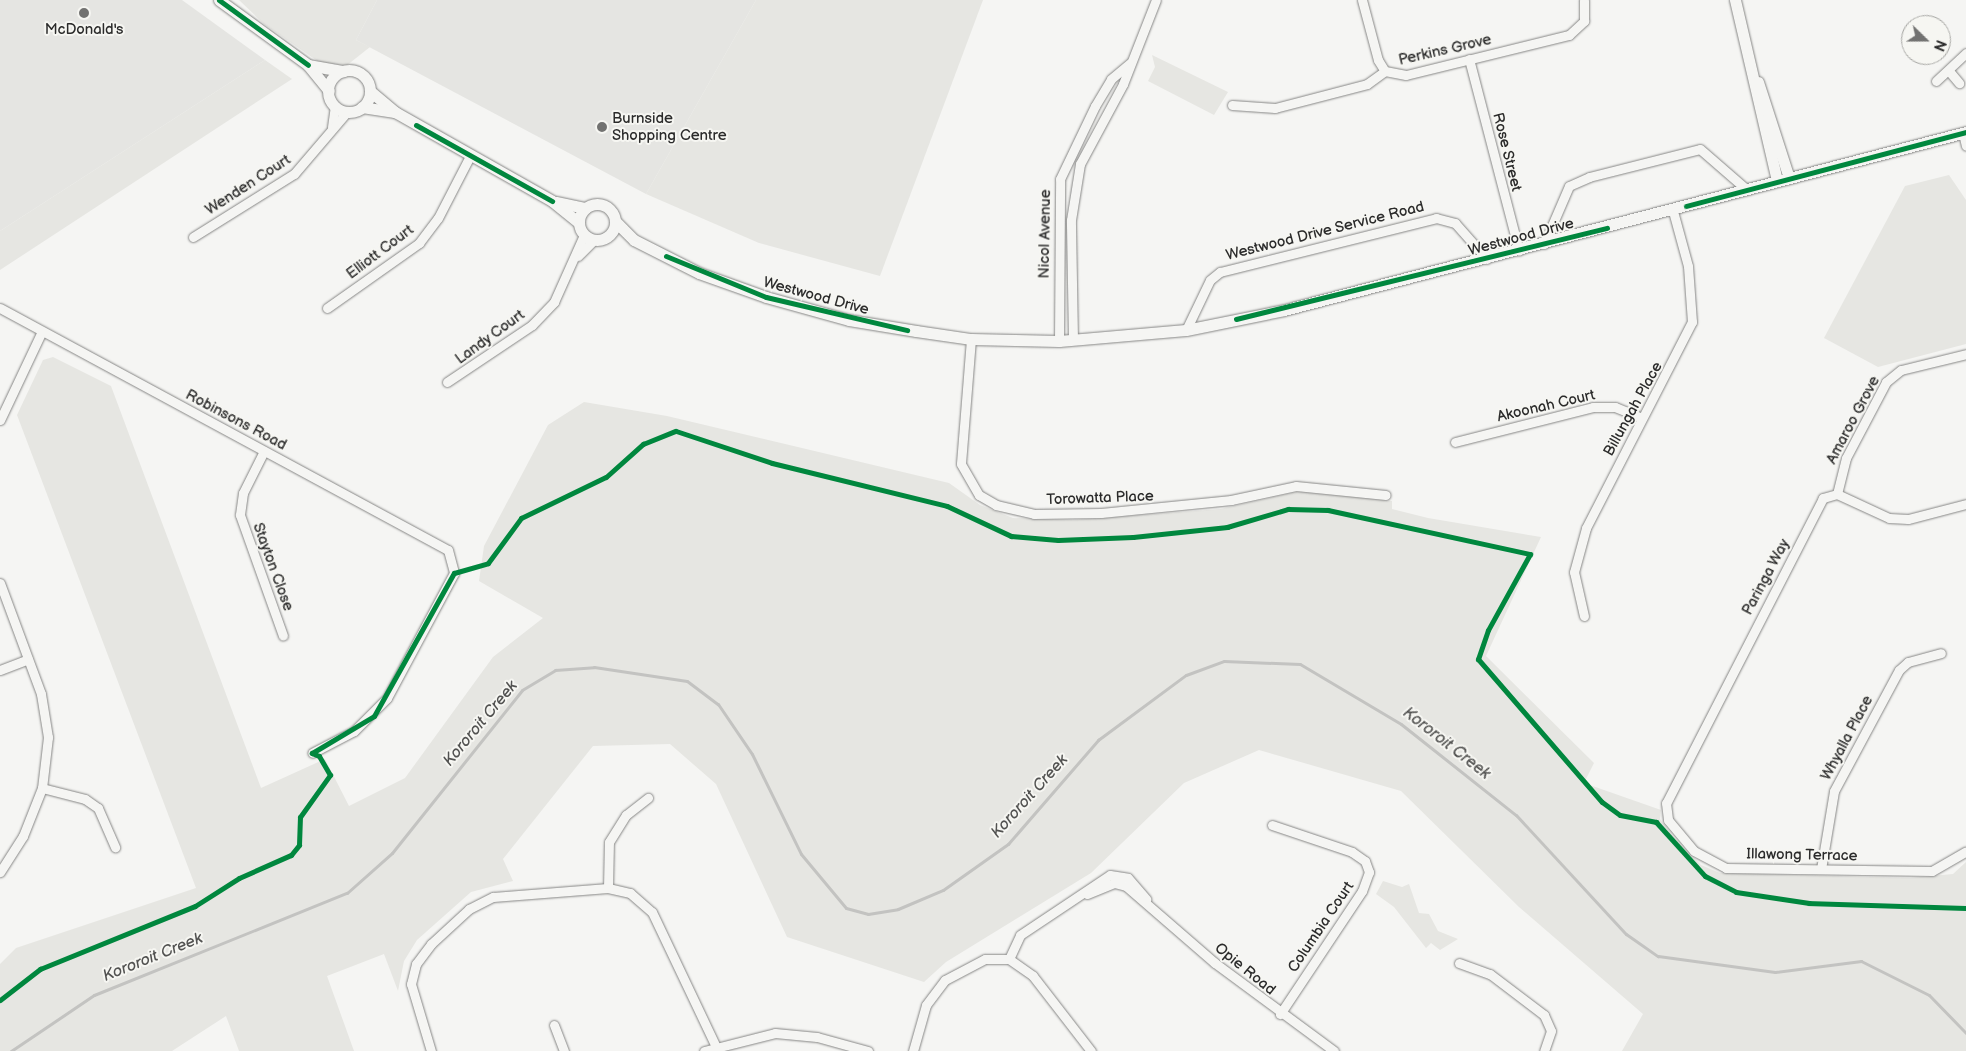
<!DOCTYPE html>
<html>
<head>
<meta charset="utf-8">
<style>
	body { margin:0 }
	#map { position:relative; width:1966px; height:1051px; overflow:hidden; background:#f5f5f3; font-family:"Balsamiq Sans",sans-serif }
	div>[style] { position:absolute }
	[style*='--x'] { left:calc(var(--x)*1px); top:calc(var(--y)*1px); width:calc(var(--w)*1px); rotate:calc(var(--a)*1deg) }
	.built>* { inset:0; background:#e5e5e2 }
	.green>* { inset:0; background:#e6e6e2 }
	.stream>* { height:3px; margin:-1.5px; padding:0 1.5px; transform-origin:1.5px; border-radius:1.5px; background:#c3c3c1 }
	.roads { filter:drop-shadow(0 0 1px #868685) drop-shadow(0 0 1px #868685) }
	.minor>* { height:9px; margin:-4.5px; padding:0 4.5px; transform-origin:4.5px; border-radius:4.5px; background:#f5f5f3 }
	.tertiary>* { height:11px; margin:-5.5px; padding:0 5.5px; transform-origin:5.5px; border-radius:5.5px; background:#f5f5f3 }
	.tertiary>.ring { margin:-5.5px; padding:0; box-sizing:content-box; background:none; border:11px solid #f5f5f3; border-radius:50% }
	.cycleway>* { height:5px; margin:-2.5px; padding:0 2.5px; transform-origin:2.5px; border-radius:2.5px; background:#00873e }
	.dots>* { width:14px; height:14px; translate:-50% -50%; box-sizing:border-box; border:2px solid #f6f6f2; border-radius:50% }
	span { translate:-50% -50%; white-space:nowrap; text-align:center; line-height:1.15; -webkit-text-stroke:4px #f6f6f2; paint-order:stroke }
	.poi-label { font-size:15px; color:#2b2b2b }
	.left { translate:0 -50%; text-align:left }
	.street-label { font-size:15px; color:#2b2b2b }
	.water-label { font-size:16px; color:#525251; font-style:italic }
	.north { position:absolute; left:1901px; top:15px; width:50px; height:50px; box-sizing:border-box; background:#f6f6f2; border:1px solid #a5a5a2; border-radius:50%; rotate:112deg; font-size:14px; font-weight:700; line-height:20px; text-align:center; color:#2b2b2b }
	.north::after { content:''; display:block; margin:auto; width:18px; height:22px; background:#727271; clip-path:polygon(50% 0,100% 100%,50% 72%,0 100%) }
</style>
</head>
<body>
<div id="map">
	<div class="built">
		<i style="clip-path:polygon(0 0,182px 0,265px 60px,0 231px)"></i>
		<i style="clip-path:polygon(377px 0,756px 0,646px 194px,356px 40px)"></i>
	</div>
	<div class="green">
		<i style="clip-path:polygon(239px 0,377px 0,356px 40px,370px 47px,346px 66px,319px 62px,264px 24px)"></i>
		<i style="clip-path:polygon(756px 0,983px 0,880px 276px,759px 243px,646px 194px)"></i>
		<i style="clip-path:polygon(1152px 55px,1228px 92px,1214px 115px,1148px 81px,1155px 67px)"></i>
		<i style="clip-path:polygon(265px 60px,292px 79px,0 270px,0 231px)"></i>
		<i style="clip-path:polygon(1949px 175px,1966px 200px,1966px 344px,1878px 367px,1824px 338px,1905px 186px)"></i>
		<i style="clip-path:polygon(53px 357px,111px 386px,261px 788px,325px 759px,349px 806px,405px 778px,493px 657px,543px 618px,479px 581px,484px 546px,548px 425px,584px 402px,667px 416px,949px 483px,980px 505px,1013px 518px,1073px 520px,1220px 509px,1305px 490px,1392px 501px,1392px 509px,1428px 518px,1541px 537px,1486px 656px,1594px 763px,1584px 783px,1661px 810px,1660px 819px,1674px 837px,1701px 865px,1720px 873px,1910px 878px,1953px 874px,1966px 862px,1966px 1051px,1622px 1051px,1643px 1014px,1519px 907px,1401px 791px,1259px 750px,1184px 783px,1091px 873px,946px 962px,924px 982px,787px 937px,716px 784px,670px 744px,593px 746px,503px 859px,513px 881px,471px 892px,417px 940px,404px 961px,398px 991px,384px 954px,327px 976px,354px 1051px,239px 1051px,226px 1016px,172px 1051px,0 1051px,0 964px,16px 948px,196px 888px,17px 415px,43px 360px)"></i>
		<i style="clip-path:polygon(1383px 881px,1402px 887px,1409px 884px,1419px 913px,1429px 914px,1438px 931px,1458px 939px,1440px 950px,1431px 943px,1426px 948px,1394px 907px,1376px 894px)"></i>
	</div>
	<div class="stream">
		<i style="--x:11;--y:1051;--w:100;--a:-34"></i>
		<i style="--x:94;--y:995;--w:273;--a:-22"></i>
		<i style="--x:347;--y:893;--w:60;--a:-41.6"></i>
		<i style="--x:392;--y:853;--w:208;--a:-51.4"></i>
		<i style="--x:522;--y:690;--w:39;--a:-31"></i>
		<i style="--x:555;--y:670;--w:39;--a:-4"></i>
		<i style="--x:594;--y:667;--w:94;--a:8.6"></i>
		<i style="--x:687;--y:681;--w:39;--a:37"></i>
		<i style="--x:718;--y:704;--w:60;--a:55.8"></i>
		<i style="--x:752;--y:754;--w:111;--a:63.9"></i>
		<i style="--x:801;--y:854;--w:70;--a:50.2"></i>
		<i style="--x:846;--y:908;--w:23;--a:15"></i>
		<i style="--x:868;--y:914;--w:30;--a:-9"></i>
		<i style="--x:898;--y:909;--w:49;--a:-22.9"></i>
		<i style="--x:943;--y:890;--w:80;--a:-35.3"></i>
		<i style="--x:1008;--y:844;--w:138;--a:-49.1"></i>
		<i style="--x:1098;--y:740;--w:109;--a:-36.5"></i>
		<i style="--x:1186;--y:675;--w:40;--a:-20.2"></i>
		<i style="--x:1224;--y:661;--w:76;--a:2.3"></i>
		<i style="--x:1300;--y:664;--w:117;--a:30.7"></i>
		<i style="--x:1401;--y:724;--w:147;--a:38.4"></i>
		<i style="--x:1516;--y:815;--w:162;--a:47.3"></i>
		<i style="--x:1626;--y:934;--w:39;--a:35"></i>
		<i style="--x:1658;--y:956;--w:118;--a:7.8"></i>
		<i style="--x:1775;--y:972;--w:87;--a:-7.3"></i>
		<i style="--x:1861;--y:961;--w:76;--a:26.6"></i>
		<i style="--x:1929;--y:995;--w:53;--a:45.8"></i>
	</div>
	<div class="roads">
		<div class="minor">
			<i style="--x:1362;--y:0;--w:62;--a:75.1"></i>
			<i style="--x:1378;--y:60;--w:13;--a:58"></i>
			<i style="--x:1469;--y:59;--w:198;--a:75.4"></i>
			<i style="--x:1949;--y:71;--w:16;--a:50"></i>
			<i style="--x:1936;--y:81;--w:41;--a:-43"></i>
			<i style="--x:1232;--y:105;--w:43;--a:4"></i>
			<i style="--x:1275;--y:108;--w:95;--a:-14.6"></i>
			<i style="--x:1367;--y:84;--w:22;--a:-36"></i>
			<i style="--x:1385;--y:71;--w:21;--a:11"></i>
			<i style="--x:1406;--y:75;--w:168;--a:-13.8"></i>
			<i style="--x:1569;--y:35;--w:21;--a:-43"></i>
			<i style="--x:1584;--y:21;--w:21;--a:-90"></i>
			<i style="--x:332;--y:127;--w:21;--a:-82"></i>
			<i style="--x:1963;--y:133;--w:13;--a:77"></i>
			<i style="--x:193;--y:237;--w:119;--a:-32"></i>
			<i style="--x:294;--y:174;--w:82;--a:-49.5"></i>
			<i style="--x:1544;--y:244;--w:63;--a:-66.7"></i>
			<i style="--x:1569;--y:186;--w:22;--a:-24"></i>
			<i style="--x:1589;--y:177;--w:114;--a:-14.2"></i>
			<i style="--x:1700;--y:149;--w:61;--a:41"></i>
			<i style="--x:578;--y:256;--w:23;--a:-45"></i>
			<i style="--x:0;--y:308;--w:509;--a:28.38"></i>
			<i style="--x:448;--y:550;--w:24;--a:75"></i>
			<i style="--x:454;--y:573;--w:142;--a:118.2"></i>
			<i style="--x:387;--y:698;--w:47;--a:135"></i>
			<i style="--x:354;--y:731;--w:47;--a:152.4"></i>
			<i style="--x:327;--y:308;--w:113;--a:-35.2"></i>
			<i style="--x:419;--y:243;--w:31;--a:-53"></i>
			<i style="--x:438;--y:218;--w:70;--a:-62.7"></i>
			<i style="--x:1186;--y:330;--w:55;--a:-64.4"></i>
			<i style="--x:1210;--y:280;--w:13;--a:-39"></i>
			<i style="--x:1220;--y:272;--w:223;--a:-14"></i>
			<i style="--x:1436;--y:218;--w:20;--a:15"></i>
			<i style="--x:1455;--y:223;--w:48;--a:48.4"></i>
			<i style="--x:971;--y:339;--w:125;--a:94.6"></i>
			<i style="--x:961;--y:464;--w:36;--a:60"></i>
			<i style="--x:979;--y:495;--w:20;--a:30"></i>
			<i style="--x:996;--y:505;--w:39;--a:13"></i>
			<i style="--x:1034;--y:514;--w:67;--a:-0.9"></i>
			<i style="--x:1101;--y:513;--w:131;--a:-5.7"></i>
			<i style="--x:1231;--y:500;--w:66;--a:-12.2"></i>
			<i style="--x:1296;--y:486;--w:90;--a:5.7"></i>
			<i style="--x:1073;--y:340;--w:120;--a:-91"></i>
			<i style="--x:1071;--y:220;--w:57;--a:-80.9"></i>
			<i style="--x:1080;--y:164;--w:91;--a:-61.7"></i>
			<i style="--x:1123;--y:84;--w:90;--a:-68.6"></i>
			<i style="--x:1059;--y:341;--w:162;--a:-89.6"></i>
			<i style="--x:1060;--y:179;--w:81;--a:-64.4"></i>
			<i style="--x:1095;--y:106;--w:31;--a:-59"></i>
			<i style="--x:1111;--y:79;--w:25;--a:-40"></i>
			<i style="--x:447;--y:382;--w:102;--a:-33.8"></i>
			<i style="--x:532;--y:325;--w:32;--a:-46"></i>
			<i style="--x:554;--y:302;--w:73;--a:-65.9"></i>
			<i style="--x:0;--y:420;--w:98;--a:-64.7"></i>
			<i style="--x:1455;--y:442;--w:142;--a:-14.2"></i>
			<i style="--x:1593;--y:407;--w:22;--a:0"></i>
			<i style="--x:1615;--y:407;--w:29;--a:22"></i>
			<i style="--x:264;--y:451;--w:47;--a:116.6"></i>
			<i style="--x:243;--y:493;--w:22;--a:98"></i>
			<i style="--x:240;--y:515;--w:128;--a:70.4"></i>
			<i style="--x:1837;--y:494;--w:37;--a:-76"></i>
			<i style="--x:1846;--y:458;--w:86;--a:-62.2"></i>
			<i style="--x:1886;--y:382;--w:19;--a:-39"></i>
			<i style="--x:1901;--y:370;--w:67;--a:-13.8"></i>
			<i style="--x:1966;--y:504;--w:60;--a:165.5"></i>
			<i style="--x:1908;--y:519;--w:19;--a:-177"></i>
			<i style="--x:1889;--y:518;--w:57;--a:-155.2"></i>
			<i style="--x:1837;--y:494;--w:15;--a:164"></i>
			<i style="--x:1823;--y:498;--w:343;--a:117.2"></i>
			<i style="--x:1666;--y:803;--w:17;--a:83"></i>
			<i style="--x:1668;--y:820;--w:40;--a:50"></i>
			<i style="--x:1694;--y:851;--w:36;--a:28"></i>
			<i style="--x:1726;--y:868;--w:206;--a:0.8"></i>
			<i style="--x:1932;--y:871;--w:39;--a:-30"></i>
			<i style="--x:0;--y:583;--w:118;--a:69.7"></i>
			<i style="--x:41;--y:694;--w:44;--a:80.8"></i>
			<i style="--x:48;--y:737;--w:51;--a:96.7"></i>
			<i style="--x:42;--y:788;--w:52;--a:111.6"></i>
			<i style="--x:23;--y:836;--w:43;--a:122.6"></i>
			<i style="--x:1584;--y:616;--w:45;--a:-102.8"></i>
			<i style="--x:1574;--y:572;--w:46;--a:-74.7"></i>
			<i style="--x:1586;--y:528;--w:232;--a:-62.8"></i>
			<i style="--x:1692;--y:322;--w:56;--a:-94.1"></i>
			<i style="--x:1688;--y:266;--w:57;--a:-105.3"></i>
			<i style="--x:0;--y:670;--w:30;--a:-21"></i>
			<i style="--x:42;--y:788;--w:44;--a:14.3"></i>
			<i style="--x:85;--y:799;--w:16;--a:35"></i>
			<i style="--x:98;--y:808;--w:43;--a:66.4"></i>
			<i style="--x:1272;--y:825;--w:84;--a:18.6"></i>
			<i style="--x:1352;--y:852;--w:16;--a:35"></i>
			<i style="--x:1365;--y:861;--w:12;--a:70"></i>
			<i style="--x:1369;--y:872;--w:20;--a:110"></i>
			<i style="--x:1362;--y:891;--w:148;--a:123.7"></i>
			<i style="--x:1821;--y:869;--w:79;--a:-80.5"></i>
			<i style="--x:1834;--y:791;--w:137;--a:-61.8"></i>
			<i style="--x:1899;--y:670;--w:12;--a:-42"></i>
			<i style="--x:1908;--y:662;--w:34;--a:-15"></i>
			<i style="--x:608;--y:888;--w:46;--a:-88.8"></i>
			<i style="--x:609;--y:842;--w:32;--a:-58"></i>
			<i style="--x:626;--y:815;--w:28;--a:-38"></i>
			<i style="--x:1087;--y:894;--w:29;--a:-22"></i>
			<i style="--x:1114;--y:883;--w:12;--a:14"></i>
			<i style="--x:1126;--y:886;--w:118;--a:40.9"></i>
			<i style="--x:1215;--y:963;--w:148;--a:36.5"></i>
			<i style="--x:1009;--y:959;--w:29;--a:35"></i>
			<i style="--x:1033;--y:976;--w:95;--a:52.3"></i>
			<i style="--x:1459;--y:963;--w:33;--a:20"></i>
			<i style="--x:1490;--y:974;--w:68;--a:37.2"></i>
			<i style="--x:1544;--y:1015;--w:17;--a:66"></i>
			<i style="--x:1551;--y:1031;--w:21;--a:109"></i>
			<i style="--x:554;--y:1025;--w:28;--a:69"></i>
			<i style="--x:431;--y:1051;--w:70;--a:-106.6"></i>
			<i style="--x:411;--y:984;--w:21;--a:-76"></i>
			<i style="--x:416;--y:964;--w:25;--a:-53"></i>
			<i style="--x:431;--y:944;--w:52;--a:-42.6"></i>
			<i style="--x:469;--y:909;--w:27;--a:-27"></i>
			<i style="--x:493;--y:897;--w:115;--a:-4.5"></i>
			<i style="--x:608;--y:888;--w:23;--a:13"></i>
			<i style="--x:630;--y:893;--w:29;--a:41"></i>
			<i style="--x:652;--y:912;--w:149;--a:64.6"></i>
			<i style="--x:704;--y:1051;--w:73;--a:-14.2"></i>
			<i style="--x:775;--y:1033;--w:42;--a:5.4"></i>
			<i style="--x:817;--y:1037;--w:53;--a:15.4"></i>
			<i style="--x:913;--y:1051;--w:48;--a:-74.2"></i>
			<i style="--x:926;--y:1005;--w:31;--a:-53"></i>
			<i style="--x:945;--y:980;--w:45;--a:-27.7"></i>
			<i style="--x:985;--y:959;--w:24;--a:0"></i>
			<i style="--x:1009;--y:959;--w:26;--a:-65"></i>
			<i style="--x:1020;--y:935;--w:108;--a:-33.7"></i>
			<i style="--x:1110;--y:875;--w:18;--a:9"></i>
			<i style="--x:1128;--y:878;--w:28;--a:49"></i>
		</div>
		<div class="tertiary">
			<i style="--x:219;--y:0;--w:110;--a:36.1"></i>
			<i style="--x:308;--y:65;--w:33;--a:51"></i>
			<i style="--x:1735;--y:0;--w:186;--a:76.9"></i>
			<i style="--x:308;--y:65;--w:36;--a:10"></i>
			<i class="ring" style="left:328px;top:70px;width:31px;height:31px"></i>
			<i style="--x:1758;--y:82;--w:101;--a:72.1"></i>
			<i style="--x:370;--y:91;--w:33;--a:40"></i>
			<i style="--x:395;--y:112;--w:180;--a:29.5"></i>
			<i style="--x:552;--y:201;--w:33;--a:39"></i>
			<i style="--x:362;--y:107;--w:33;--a:9"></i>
			<i style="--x:556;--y:202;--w:30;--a:12"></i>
			<i class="ring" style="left:579px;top:204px;width:25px;height:25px"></i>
			<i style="--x:615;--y:221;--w:27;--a:45"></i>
			<i style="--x:634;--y:240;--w:73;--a:26.9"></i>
			<i style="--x:699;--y:273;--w:71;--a:19.7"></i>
			<i style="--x:766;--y:297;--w:86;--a:15.5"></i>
			<i style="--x:849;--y:320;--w:68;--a:9.3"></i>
			<i style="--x:916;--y:331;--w:56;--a:8.3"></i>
			<i style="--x:971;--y:339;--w:88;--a:1.3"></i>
			<i style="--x:1059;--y:341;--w:127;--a:-5"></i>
			<i style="--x:1186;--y:330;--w:100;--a:-11.5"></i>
			<i style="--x:1284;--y:310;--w:705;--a:-14.63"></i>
		</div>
	</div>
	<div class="cycleway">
		<i style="--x:219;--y:0;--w:110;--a:36.1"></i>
		<i style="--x:416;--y:125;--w:156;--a:29.2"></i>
		<i style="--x:1686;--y:206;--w:290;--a:-14.8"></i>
		<i style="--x:666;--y:256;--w:108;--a:22.3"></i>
		<i style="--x:766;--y:297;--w:145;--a:13.2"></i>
		<i style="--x:1236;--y:319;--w:382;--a:-13.8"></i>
		<i style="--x:312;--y:753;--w:72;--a:-30.8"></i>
		<i style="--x:374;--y:716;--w:164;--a:-60.8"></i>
		<i style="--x:454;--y:573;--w:35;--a:-16"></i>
		<i style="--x:488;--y:563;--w:56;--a:-53.7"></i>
		<i style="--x:521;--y:518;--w:94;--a:-25.8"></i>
		<i style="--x:606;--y:477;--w:50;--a:-41.7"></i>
		<i style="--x:643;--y:444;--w:35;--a:-22"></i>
		<i style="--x:676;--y:431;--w:101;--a:18.4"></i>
		<i style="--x:772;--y:463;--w:180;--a:13.8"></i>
		<i style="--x:947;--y:506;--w:71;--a:25.1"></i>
		<i style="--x:1011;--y:536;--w:47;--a:4.9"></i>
		<i style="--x:1058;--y:540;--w:75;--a:-2.3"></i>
		<i style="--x:1133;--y:537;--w:95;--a:-6.1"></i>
		<i style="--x:1227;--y:527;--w:64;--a:-16.4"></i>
		<i style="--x:1288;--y:509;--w:40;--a:1.4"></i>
		<i style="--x:1328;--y:510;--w:207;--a:12.3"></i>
		<i style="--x:1530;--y:554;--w:87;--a:118.9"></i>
		<i style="--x:1488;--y:630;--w:31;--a:109"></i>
		<i style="--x:1478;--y:659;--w:189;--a:49.1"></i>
		<i style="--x:1602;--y:802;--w:22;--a:36"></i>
		<i style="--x:1620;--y:815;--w:37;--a:11"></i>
		<i style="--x:1656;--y:822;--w:73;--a:47.8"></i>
		<i style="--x:1705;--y:876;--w:35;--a:27"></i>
		<i style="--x:1736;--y:892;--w:74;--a:8.6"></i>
		<i style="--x:1809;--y:903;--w:157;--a:1.8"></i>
		<i style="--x:0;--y:1000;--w:51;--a:-37.8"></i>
		<i style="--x:40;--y:969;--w:167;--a:-22.1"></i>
		<i style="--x:195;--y:906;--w:52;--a:-32.5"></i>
		<i style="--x:239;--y:878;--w:57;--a:-23.9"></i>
		<i style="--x:291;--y:855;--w:13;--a:-51"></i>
		<i style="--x:299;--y:845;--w:28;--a:-88"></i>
		<i style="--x:300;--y:817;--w:52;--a:-54.5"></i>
		<i style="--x:330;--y:775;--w:22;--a:-120"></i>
		<i style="--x:319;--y:756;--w:8;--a:-157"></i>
	</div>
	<div class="dots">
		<i style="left:84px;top:13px;background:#727271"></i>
		<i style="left:602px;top:127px;background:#727271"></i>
	</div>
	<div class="poi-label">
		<span style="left:84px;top:30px">McDonald's</span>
		<span class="left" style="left:612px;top:127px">Burnside<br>Shopping Centre</span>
	</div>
	<div class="street-label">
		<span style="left:1445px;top:50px;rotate:-13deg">Perkins Grove</span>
		<span style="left:1507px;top:152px;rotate:76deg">Rose Street</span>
		<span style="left:248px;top:185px;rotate:-33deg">Wenden Court</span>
		<span style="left:1325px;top:231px;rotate:-14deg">Westwood Drive Service Road</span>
		<span style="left:1045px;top:234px;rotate:-89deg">Nicol Avenue</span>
		<span style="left:1521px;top:237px;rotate:-15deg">Westwood Drive</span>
		<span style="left:380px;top:252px;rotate:-37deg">Elliott Court</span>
		<span style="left:816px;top:296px;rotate:15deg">Westwood Drive</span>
		<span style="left:490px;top:337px;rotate:-36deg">Landy Court</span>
		<span style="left:1546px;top:406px;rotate:-13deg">Akoonah Court</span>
		<span style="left:1633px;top:409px;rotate:-61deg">Billungah Place</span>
		<span style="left:236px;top:420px;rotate:28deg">Robinsons Road</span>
		<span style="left:1853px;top:420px;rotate:-62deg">Amaroo Grove</span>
		<span style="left:1100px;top:498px;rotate:-2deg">Torowatta Place</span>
		<span style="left:273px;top:567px;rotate:70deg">Stayton Close</span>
		<span style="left:1766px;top:577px;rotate:-62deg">Paringa Way</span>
		<span style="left:1847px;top:738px;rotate:-62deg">Whyalla Place</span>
		<span style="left:1802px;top:855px;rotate:1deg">Illawong Terrace</span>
		<span style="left:1321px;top:927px;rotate:-56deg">Columbia Court</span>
		<span style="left:1245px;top:969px;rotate:39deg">Opie Road</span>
	</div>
	<div class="water-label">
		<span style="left:481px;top:724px;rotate:-50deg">Kororoit Creek</span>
		<span style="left:1446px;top:744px;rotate:38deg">Kororoit Creek</span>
		<span style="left:1030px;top:797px;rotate:-48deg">Kororoit Creek</span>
		<span style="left:153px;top:958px;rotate:-22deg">Kororoit Creek</span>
	</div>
	<div class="north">N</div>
</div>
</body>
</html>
